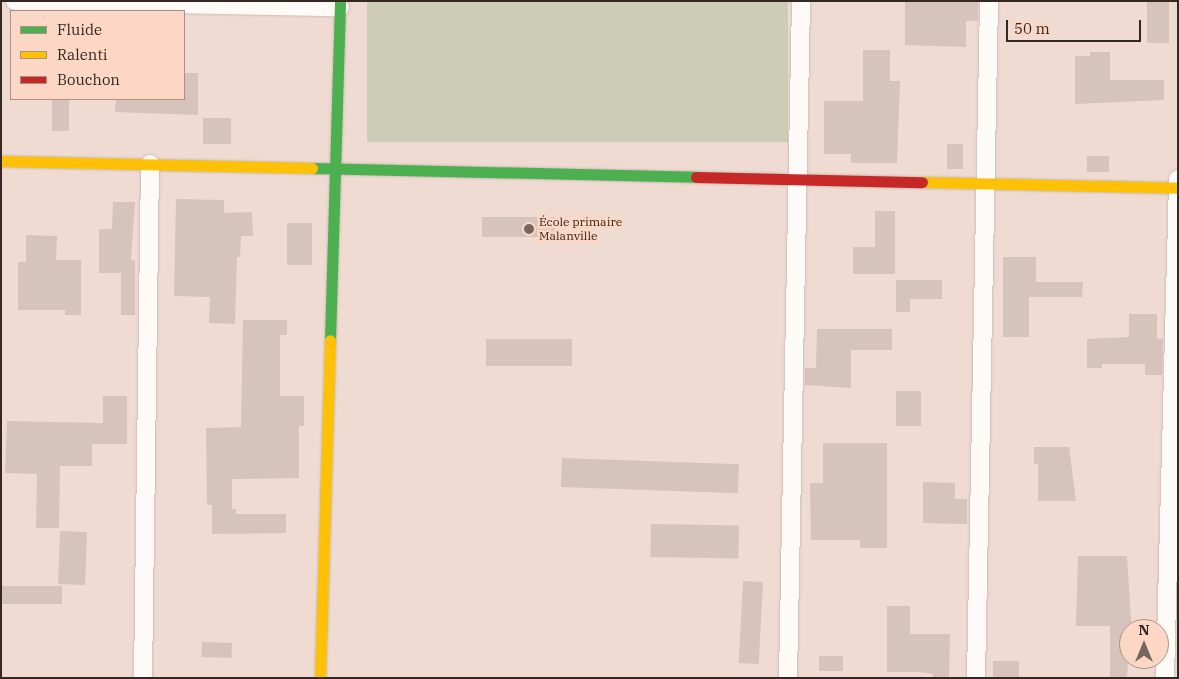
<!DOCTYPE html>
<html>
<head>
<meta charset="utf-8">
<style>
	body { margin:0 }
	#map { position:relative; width:1179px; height:679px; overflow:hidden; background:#efdbd2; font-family:"IBM Plex Serif",serif }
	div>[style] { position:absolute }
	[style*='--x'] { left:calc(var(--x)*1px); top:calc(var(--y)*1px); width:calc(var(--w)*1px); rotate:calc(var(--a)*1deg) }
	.green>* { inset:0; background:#cdccb6; transform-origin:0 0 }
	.building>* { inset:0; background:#d6c3bc; transform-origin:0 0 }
	.roads { filter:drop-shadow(0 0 1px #cabbb4) drop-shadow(0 0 1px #cabbb4) }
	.street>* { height:18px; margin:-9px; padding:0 9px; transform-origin:9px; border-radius:9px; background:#fdfaf8 }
	.fast>* { height:11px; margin:-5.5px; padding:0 5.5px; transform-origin:5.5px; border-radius:5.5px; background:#4caf50 }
	.slow>* { height:11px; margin:-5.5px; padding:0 5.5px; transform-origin:5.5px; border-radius:5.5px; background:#ffc107 }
	.jam>* { height:11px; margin:-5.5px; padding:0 5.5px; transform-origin:5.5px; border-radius:5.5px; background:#c62828 }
	.dots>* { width:14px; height:14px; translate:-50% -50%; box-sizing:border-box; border:2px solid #fcd7c5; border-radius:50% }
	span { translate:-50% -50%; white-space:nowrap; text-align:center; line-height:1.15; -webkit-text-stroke:5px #fcd7c5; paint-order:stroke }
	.poi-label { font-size:12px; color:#352721 }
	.left { translate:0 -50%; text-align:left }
	.frame { position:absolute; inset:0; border:2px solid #352721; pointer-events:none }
	.legend { position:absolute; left:10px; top:10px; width:175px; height:90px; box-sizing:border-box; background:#fcd7c5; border:1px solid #ac9183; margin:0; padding:6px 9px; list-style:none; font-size:15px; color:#352721 }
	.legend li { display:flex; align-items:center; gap:10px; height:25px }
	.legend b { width:25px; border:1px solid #ac9183 }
	.north { position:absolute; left:1119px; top:619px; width:50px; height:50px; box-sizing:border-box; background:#fcd7c5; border:1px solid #ac9183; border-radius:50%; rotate:0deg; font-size:14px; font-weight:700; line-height:20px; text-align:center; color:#352721 }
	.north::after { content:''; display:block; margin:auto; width:18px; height:22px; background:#76665f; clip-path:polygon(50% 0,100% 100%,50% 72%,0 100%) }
	.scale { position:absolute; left:1006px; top:20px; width:135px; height:22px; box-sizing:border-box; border:2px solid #352721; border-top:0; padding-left:6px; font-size:15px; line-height:18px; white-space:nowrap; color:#352721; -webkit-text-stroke:4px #fcd7c5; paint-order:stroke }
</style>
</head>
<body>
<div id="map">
	<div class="green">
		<i style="left:367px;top:1px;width:421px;height:141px"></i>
	</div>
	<div class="building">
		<i style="clip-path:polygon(905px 1px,978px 1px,978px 21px,966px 21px,966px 47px,905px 45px)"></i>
		<i style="left:1147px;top:1px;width:22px;height:42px"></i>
		<i style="clip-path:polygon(863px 50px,890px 50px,890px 81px,900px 81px,897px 163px,851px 163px,851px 154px,824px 154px,824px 101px,863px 101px)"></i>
		<i style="clip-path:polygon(1090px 52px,1110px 52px,1110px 80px,1164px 80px,1164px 100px,1075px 104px,1075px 56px,1090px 56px)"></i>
		<i style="clip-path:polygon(184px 73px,198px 73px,198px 115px,115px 112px,116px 99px,184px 99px)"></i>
		<i style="left:52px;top:99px;width:17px;height:32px"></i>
		<i style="left:203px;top:118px;width:28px;height:26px"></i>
		<i style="left:947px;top:144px;width:16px;height:25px"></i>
		<i style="left:1087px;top:156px;width:22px;height:16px"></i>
		<i style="clip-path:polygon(176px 199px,224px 200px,224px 213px,252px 212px,253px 236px,241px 236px,240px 257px,237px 257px,235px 324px,209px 323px,210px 297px,174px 296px)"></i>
		<i style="clip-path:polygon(113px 202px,135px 202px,131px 260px,135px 260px,135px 315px,121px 315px,121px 273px,99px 273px,99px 229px,112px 229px)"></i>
		<i style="clip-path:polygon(875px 211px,895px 211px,895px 274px,853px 274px,853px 247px,875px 247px)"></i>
		<i style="left:556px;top:217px;width:20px;height:74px;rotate:90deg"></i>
		<i style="left:287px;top:223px;width:25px;height:42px"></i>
		<i style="clip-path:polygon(26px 235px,57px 236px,56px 260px,81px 260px,81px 315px,65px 315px,65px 310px,18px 310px,18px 262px,26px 262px)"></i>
		<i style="clip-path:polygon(1003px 257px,1036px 257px,1036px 282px,1083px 282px,1082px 297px,1029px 297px,1029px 337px,1003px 337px)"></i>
		<i style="clip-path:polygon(896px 280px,942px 280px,942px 299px,910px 299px,910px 312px,896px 312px)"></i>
		<i style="clip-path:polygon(1129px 314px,1157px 314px,1157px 339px,1163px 339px,1162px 375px,1145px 375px,1145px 364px,1102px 364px,1102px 368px,1087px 368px,1087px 339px,1129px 337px)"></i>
		<i style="clip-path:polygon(243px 320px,287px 320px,287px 335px,280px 335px,280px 396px,304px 396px,304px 426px,299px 426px,299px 478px,232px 479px,232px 509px,236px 509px,236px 514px,286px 514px,286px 533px,212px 534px,212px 505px,207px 505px,206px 428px,241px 427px)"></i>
		<i style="clip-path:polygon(817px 329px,892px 329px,892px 350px,851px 350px,851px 388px,805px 385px,805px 368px,816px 368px)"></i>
		<i style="left:572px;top:339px;width:27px;height:86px;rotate:90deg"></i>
		<i style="left:896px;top:391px;width:25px;height:35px"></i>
		<i style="clip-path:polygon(103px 396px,127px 396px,127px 444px,92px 444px,92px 466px,60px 466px,59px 528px,36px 528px,37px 474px,5px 473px,7px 421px,103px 423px)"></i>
		<i style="clip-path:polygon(823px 443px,887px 443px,887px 548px,860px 548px,860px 540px,811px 540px,810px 483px,823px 483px)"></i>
		<i style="clip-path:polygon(1034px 447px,1069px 447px,1076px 501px,1038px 501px,1038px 464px,1034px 464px)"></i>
		<i style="left:562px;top:458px;width:177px;height:29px;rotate:2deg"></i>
		<i style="clip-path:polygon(923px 482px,955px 483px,955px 499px,967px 499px,967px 524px,923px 523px)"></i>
		<i style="left:651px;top:524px;width:88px;height:33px;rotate:1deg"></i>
		<i style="left:60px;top:531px;width:27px;height:53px;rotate:2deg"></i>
		<i style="clip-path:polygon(1078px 556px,1127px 556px,1131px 620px,1127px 677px,1110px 677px,1110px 626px,1076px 626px)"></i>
		<i style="left:743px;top:581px;width:20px;height:82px;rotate:3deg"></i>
		<i style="left:1px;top:586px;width:61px;height:18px"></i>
		<i style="clip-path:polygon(887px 606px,910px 606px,910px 634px,950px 634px,949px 678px,933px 678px,933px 674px,920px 672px,887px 672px)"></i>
		<i style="left:202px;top:642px;width:30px;height:15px;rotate:2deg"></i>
		<i style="left:819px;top:656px;width:24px;height:15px"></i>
		<i style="left:993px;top:661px;width:26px;height:17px"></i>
	</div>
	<div class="roads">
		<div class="street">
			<i style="--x:15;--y:1;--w:325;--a:1.1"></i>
			<i style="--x:143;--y:678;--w:514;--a:-89.22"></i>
			<i style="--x:788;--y:678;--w:677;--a:-88.9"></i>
			<i style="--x:976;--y:678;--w:677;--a:-88.9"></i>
			<i style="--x:1165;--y:678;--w:499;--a:-88.5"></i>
		</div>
		<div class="fast">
			<i style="--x:312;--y:168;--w:384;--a:1.3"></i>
			<i style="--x:330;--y:340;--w:339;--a:-88.3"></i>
		</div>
		<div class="slow">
			<i style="--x:1;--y:161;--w:311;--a:1.3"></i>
			<i style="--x:922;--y:182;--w:256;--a:1.3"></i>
			<i style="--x:320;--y:678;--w:338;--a:-88.3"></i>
		</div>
		<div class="jam">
			<i style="--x:696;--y:177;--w:226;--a:1.3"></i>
		</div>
	</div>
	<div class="dots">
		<i style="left:529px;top:229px;background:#76665f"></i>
	</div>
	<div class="poi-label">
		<span class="left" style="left:539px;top:229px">École primaire<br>Malanville</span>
	</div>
	<div class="frame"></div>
	<ul class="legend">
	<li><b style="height:6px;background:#4caf50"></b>Fluide</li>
	<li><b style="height:6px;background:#ffc107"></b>Ralenti</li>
	<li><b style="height:6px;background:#c62828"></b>Bouchon</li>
	</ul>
	<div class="north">N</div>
	<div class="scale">50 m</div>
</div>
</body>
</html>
